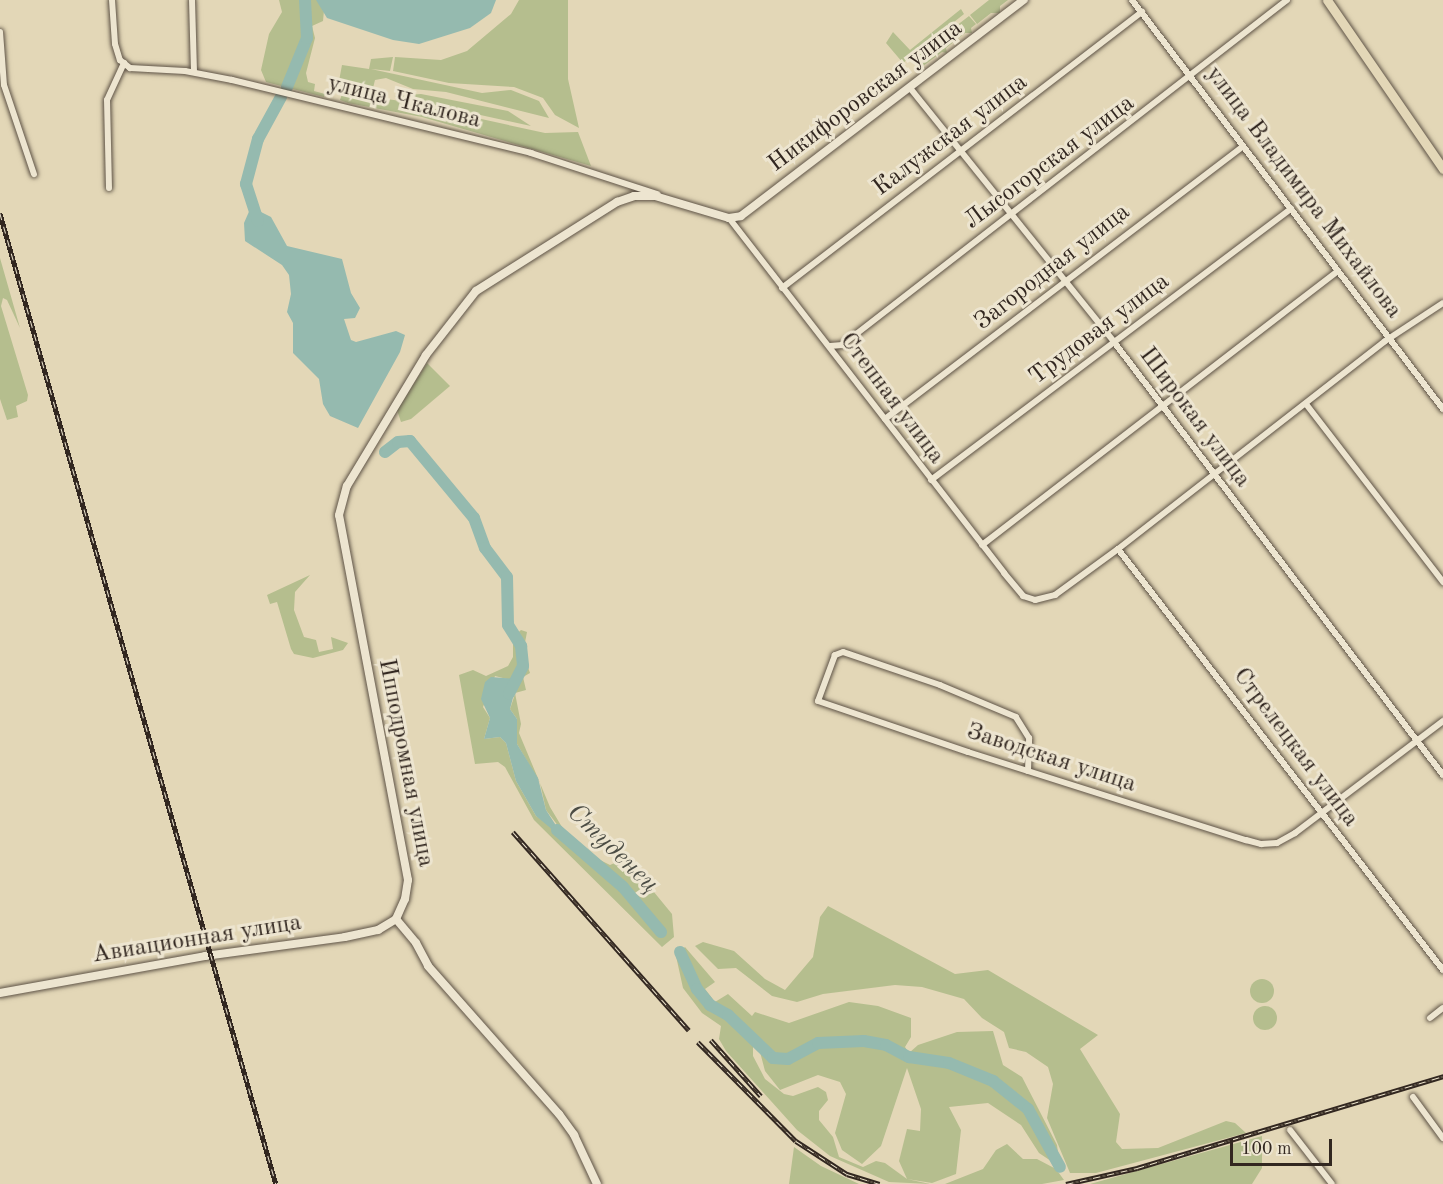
<!DOCTYPE html>
<html>
<head>
<meta charset="utf-8">
<style>
	body { margin:0 }
	#map { position:relative; width:1443px; height:1184px; overflow:hidden; background:#e3d7b7; font-family:"Old Standard TT",serif }
	div>[style] { position:absolute }
	[style*='--x'] { left:calc(var(--x)*1px); top:calc(var(--y)*1px); width:calc(var(--w)*1px); rotate:calc(var(--a)*1deg) }
	.green>* { inset:0; background:#b5be8e }
	.round { border-radius:50% }
	.water>* { inset:0; background:#95baaf }
	.river>* { height:12px; margin:-6px; padding:0 6px; transform-origin:6px; border-radius:6px; background:#95baaf }
	.roads { filter:drop-shadow(0 0 2px #5e5346) drop-shadow(0 0 2px #5e5346) }
	.street>* { height:6px; margin:-3px; padding:0 3px; transform-origin:3px; border-radius:3px; background:#ede5d0 }
	.secondary>* { height:8px; margin:-4px; padding:0 4px; transform-origin:4px; border-radius:4px; background:#ede5d0 }
	.primary>* { height:9px; margin:-4.5px; padding:0 4.5px; transform-origin:4.5px; border-radius:4.5px; background:#e3d7b7 }
	.rail>* { height:4.5px; margin-top:-2.25px; transform-origin:0; background:repeating-linear-gradient(90deg,#ede5d0 0 7px,#322720 0 14px); box-sizing:border-box; border-block:2px solid #322720 }
	span { translate:-50% -50%; white-space:nowrap; text-align:center; line-height:1.15; -webkit-text-stroke:6px #ede5d0; paint-order:stroke }
	.street-label { font-size:24px; color:#322720 }
	.water-label { font-size:26px; color:#4b4c44; font-style:italic }
	.scale { position:absolute; left:1230px; top:1139px; width:102px; height:27px; box-sizing:border-box; border:3px solid #322720; border-top:0; padding-left:8px; font-size:18px; line-height:21px; white-space:nowrap; color:#322720; -webkit-text-stroke:4px #ede5d0; paint-order:stroke }
</style>
</head>
<body>
<div id="map">
	<div class="green">
		<i style="clip-path:polygon(279px 0,325px 0,323px 21px,312px 26px,315px 38px,306px 73px,308px 82px,315px 84px,314px 91px,325px 94px,324px 97px,266px 82px,261px 70px,269px 34px,282px 12px)"></i>
		<i style="clip-path:polygon(519px 0,568px 0,568px 79px,579px 128px,555px 115px,543px 98px,514px 87px,449px 83px,393px 71px,395px 57px,441px 60px,467px 51px,511px 14px)"></i>
		<i style="clip-path:polygon(989px 0,1008px 0,1000px 6px,1000px 13px,991px 13px,977px 24px,970px 15px)"></i>
		<i style="clip-path:polygon(961px 9px,964px 14px,903px 63px,886px 43px,893px 32px,910px 50px)"></i>
		<i style="clip-path:polygon(969px 16px,976px 24px,971px 28px,972px 33px,965px 33px,946px 48px,947px 53px,942px 52px,919px 69px,912px 60px)"></i>
		<i style="clip-path:polygon(393px 57px,390px 71px,371px 69px,482px 93px,511px 90px,539px 101px,549px 118px,446px 92px,413px 89px,386px 78px,375px 80px,372px 92px,342px 90px,343px 83px,366px 86px,339px 81px,342px 65px,369px 69px,371px 59px)"></i>
		<i style="clip-path:polygon(342px 94px,394px 100px,545px 133px,578px 132px,591px 166px,422px 117px,348px 103px,340px 100px)"></i>
		<i style="clip-path:polygon(421px 94px,508px 111px,531px 126px,394px 96px)"></i>
		<i style="clip-path:polygon(0 258px,20px 328px,7px 300px,3px 298px,1px 306px,28px 395px,27px 401px,16px 406px,18px 417px,7px 420px,0 399px)"></i>
		<i style="clip-path:polygon(427px 363px,450px 386px,411px 419px,401px 422px,397px 410px)"></i>
		<i style="clip-path:polygon(310px 575px,295px 592px,294px 610px,304px 637px,316px 640px,319px 652px,333px 649px,331px 637px,348px 643px,343px 650px,313px 658px,294px 654px,291px 649px,277px 602px,270px 604px,267px 595px)"></i>
		<i style="clip-path:polygon(evenodd,521px 630px,527px 632px,523px 653px,530px 673px,523px 677px,526px 690px,515px 693px,521px 724px,519px 733px,550px 807px,574px 847px,610px 865px,626px 858px,672px 914px,674px 937px,662px 947px,534px 820px,505px 767px,498px 762px,475px 764px,459px 675px,473px 670px,486px 676px,508px 666px,513px 657px,513px 637px,521px 630px,495px 676px,519px 682px,510px 709px,517px 719px,517px 744px,540px 783px,546px 810px,565px 835px,536px 816px,516px 781px,506px 743px,500px 737px,484px 739px,490px 718px,483px 707px,495px 676px)"></i>
		<i style="clip-path:polygon(828px 906px,955px 974px,988px 970px,1098px 1035px,1080px 1049px,1120px 1114px,1116px 1142px,1122px 1149px,1158px 1148px,1226px 1121px,1235px 1123px,1246px 1133px,1096px 1173px,1070px 1173px,1047px 1118px,1053px 1084px,1048px 1067px,1026px 1052px,1009px 1048px,1004px 1032px,982px 1018px,964px 999px,922px 987px,895px 985px,823px 994px,797px 1002px,772px 996px,736px 968px,718px 969px,695px 946px,703px 942px,734px 951px,765px 979px,785px 990px,813px 957px,820px 917px)"></i>
		<i style="clip-path:polygon(evenodd,685px 947px,715px 982px,705px 989px,715px 1002px,728px 994px,752px 1016px,755px 1012px,789px 1023px,849px 1002px,878px 1006px,911px 1018px,911px 1037px,905px 1047px,909px 1053px,918px 1045px,957px 1032px,993px 1031px,1003px 1065px,1022px 1077px,1057px 1145px,1060px 1167px,1039px 1153px,1021px 1125px,988px 1103px,949px 1107px,961px 1130px,956px 1174px,932px 1183px,907px 1179px,930px 1184px,889px 1182px,830px 1156px,797px 1130px,726px 1051px,719px 1039px,721px 1026px,702px 1013px,683px 988px,676px 956px,685px 947px,753px 1042px,759px 1048px,765px 1071px,780px 1090px,818px 1075px,840px 1082px,846px 1094px,835px 1133px,842px 1150px,862px 1164px,881px 1146px,907px 1068px,921px 1109px,920px 1131px,907px 1129px,899px 1161px,907px 1179px,885px 1163px,876px 1161px,863px 1167px,839px 1157px,833px 1137px,819px 1120px,819px 1111px,828px 1100px,826px 1092px,818px 1087px,793px 1096px,784px 1094px,765px 1079px,753px 1056px,753px 1042px)"></i>
		<i class="round" style="left:1250px;top:979px;width:24px;height:24px"></i>
		<i class="round" style="left:1253px;top:1006px;width:24px;height:24px"></i>
		<i style="clip-path:polygon(1262px 1136px,1262px 1168px,1252px 1184px,1090px 1184px)"></i>
		<i style="clip-path:polygon(1007px 1144px,1023px 1159px,1037px 1159px,1056px 1169px,1064px 1180px,1042px 1184px,945px 1184px,983px 1169px,996px 1150px)"></i>
		<i style="clip-path:polygon(794px 1147px,821px 1166px,859px 1184px,789px 1184px)"></i>
	</div>
	<div class="water">
		<i style="clip-path:polygon(316px 0,496px 0,491px 13px,470px 28px,419px 44px,393px 40px,327px 18px)"></i>
		<i style="clip-path:polygon(251px 207px,271px 217px,287px 246px,342px 259px,351px 293px,360px 308px,355px 318px,344px 319px,351px 340px,356px 342px,396px 331px,405px 335px,400px 352px,358px 428px,330px 416px,323px 404px,319px 379px,293px 353px,293px 323px,287px 312px,291px 294px,289px 275px,282px 265px,245px 241px,244px 223px)"></i>
		<i style="clip-path:polygon(491px 677px,518px 679px,510px 709px,517px 719px,517px 744px,538px 778px,546px 810px,566px 841px,536px 816px,516px 781px,506px 743px,500px 737px,484px 739px,490px 718px,481px 699px,485px 682px)"></i>
	</div>
	<div class="river">
		<i style="--x:287;--y:87;--w:53;--a:-67.8"></i>
		<i style="--x:307;--y:38;--w:38;--a:-93"></i>
		<i style="--x:258;--y:221;--w:39;--a:-108"></i>
		<i style="--x:246;--y:184;--w:47;--a:-75.1"></i>
		<i style="--x:258;--y:139;--w:48;--a:-61.3"></i>
		<i style="--x:385;--y:452;--w:16;--a:-38"></i>
		<i style="--x:398;--y:442;--w:12;--a:-5"></i>
		<i style="--x:410;--y:441;--w:100;--a:50.3"></i>
		<i style="--x:474;--y:518;--w:32;--a:70"></i>
		<i style="--x:485;--y:548;--w:36;--a:53"></i>
		<i style="--x:507;--y:577;--w:48;--a:88.8"></i>
		<i style="--x:508;--y:625;--w:25;--a:58"></i>
		<i style="--x:521;--y:646;--w:20;--a:84"></i>
		<i style="--x:523;--y:666;--w:31;--a:117"></i>
		<i style="--x:557;--y:830;--w:87;--a:40.8"></i>
		<i style="--x:623;--y:887;--w:59;--a:49.8"></i>
		<i style="--x:680;--y:952;--w:41;--a:65.3"></i>
		<i style="--x:697;--y:989;--w:21;--a:51"></i>
		<i style="--x:710;--y:1005;--w:21;--a:29"></i>
		<i style="--x:728;--y:1015;--w:62;--a:43.7"></i>
		<i style="--x:773;--y:1058;--w:15;--a:4"></i>
		<i style="--x:788;--y:1059;--w:34;--a:-28"></i>
		<i style="--x:818;--y:1043;--w:46;--a:-2.5"></i>
		<i style="--x:864;--y:1041;--w:22;--a:10"></i>
		<i style="--x:886;--y:1045;--w:26;--a:28"></i>
		<i style="--x:909;--y:1057;--w:40;--a:8.5"></i>
		<i style="--x:949;--y:1063;--w:48;--a:22.2"></i>
		<i style="--x:993;--y:1081;--w:45;--a:38.7"></i>
		<i style="--x:1028;--y:1109;--w:66;--a:61.1"></i>
	</div>
	<div class="roads">
		<div class="street">
			<i style="--x:112;--y:0;--w:44;--a:86.1"></i>
			<i style="--x:115;--y:44;--w:17;--a:73"></i>
			<i style="--x:120;--y:60;--w:13;--a:39"></i>
			<i style="--x:130;--y:68;--w:55;--a:3.1"></i>
			<i style="--x:185;--y:71;--w:48;--a:10.8"></i>
			<i style="--x:232;--y:80;--w:308;--a:13.7"></i>
			<i style="--x:531;--y:153;--w:133;--a:18"></i>
			<i style="--x:192;--y:0;--w:72;--a:88.4"></i>
			<i style="--x:1132;--y:0;--w:514;--a:52.75"></i>
			<i style="--x:0;--y:32;--w:53;--a:85.7"></i>
			<i style="--x:4;--y:85;--w:94;--a:71.4"></i>
			<i style="--x:910;--y:88;--w:326;--a:51.2"></i>
			<i style="--x:1114;--y:342;--w:544;--a:52.77"></i>
			<i style="--x:109;--y:188;--w:88;--a:-91.3"></i>
			<i style="--x:107;--y:100;--w:41;--a:-65.3"></i>
			<i style="--x:729;--y:218;--w:449;--a:52.2"></i>
			<i style="--x:1004;--y:573;--w:30;--a:50"></i>
			<i style="--x:1023;--y:596;--w:13;--a:18"></i>
			<i style="--x:1035;--y:600;--w:21;--a:-14"></i>
			<i style="--x:1055;--y:595;--w:78;--a:-36.1"></i>
			<i style="--x:1118;--y:549;--w:338;--a:-37.9"></i>
			<i style="--x:1385;--y:341;--w:69;--a:-33.2"></i>
			<i style="--x:782;--y:288;--w:454;--a:-37.5"></i>
			<i style="--x:830;--y:346;--w:12;--a:-5"></i>
			<i style="--x:842;--y:345;--w:563;--a:-37.79"></i>
			<i style="--x:1306;--y:404;--w:225;--a:52.4"></i>
			<i style="--x:885;--y:419;--w:450;--a:-37.3"></i>
			<i style="--x:931;--y:480;--w:451;--a:-37"></i>
			<i style="--x:982;--y:545;--w:449;--a:-37.6"></i>
			<i style="--x:1118;--y:549;--w:532;--a:52.33"></i>
			<i style="--x:1028;--y:771;--w:33;--a:-88"></i>
			<i style="--x:1029;--y:738;--w:25;--a:-122"></i>
			<i style="--x:1016;--y:717;--w:82;--a:-157.2"></i>
			<i style="--x:940;--y:685;--w:102;--a:-161.2"></i>
			<i style="--x:843;--y:652;--w:9;--a:159"></i>
			<i style="--x:835;--y:655;--w:49;--a:110.3"></i>
			<i style="--x:818;--y:701;--w:158;--a:18.8"></i>
			<i style="--x:968;--y:752;--w:292;--a:17.6"></i>
			<i style="--x:1246;--y:840;--w:16;--a:15"></i>
			<i style="--x:1261;--y:844;--w:16;--a:-4"></i>
			<i style="--x:1277;--y:843;--w:21;--a:-29"></i>
			<i style="--x:1295;--y:833;--w:186;--a:-37.1"></i>
			<i style="--x:1430;--y:1018;--w:16;--a:-38"></i>
			<i style="--x:1413;--y:1097;--w:51;--a:53.8"></i>
			<i style="--x:1290;--y:1130;--w:68;--a:52.1"></i>
		</div>
		<div class="secondary">
			<i style="--x:396;--y:919;--w:31;--a:50"></i>
			<i style="--x:416;--y:943;--w:26;--a:62"></i>
			<i style="--x:428;--y:966;--w:198;--a:48.5"></i>
			<i style="--x:559;--y:1114;--w:26;--a:54"></i>
			<i style="--x:574;--y:1135;--w:54;--a:64.9"></i>
			<i style="--x:0;--y:993;--w:208;--a:-10.2"></i>
			<i style="--x:205;--y:956;--w:141;--a:-7.7"></i>
			<i style="--x:345;--y:937;--w:34;--a:-12"></i>
			<i style="--x:378;--y:930;--w:21;--a:-31"></i>
			<i style="--x:396;--y:919;--w:22;--a:-66"></i>
			<i style="--x:405;--y:899;--w:19;--a:-81"></i>
			<i style="--x:408;--y:880;--w:371;--a:-100.7"></i>
			<i style="--x:339;--y:515;--w:30;--a:-75"></i>
			<i style="--x:347;--y:486;--w:153;--a:-58.9"></i>
			<i style="--x:426;--y:355;--w:81;--a:-52"></i>
			<i style="--x:476;--y:291;--w:167;--a:-32.3"></i>
			<i style="--x:617;--y:202;--w:18;--a:-19"></i>
			<i style="--x:634;--y:196;--w:21;--a:0"></i>
			<i style="--x:655;--y:196;--w:77;--a:16.6"></i>
			<i style="--x:729;--y:218;--w:12;--a:-9"></i>
			<i style="--x:741;--y:216;--w:356;--a:-37.4"></i>
		</div>
		<div class="primary">
			<i style="--x:1327;--y:0;--w:205;--a:55.5"></i>
		</div>
	</div>
	<div class="rail">
		<i style="--x:0;--y:213;--w:1009;--a:74.13"></i>
		<i style="--x:513;--y:832;--w:265;--a:48.4"></i>
		<i style="--x:711;--y:1040;--w:75;--a:48.2"></i>
		<i style="--x:698;--y:1042;--w:139;--a:45.3"></i>
		<i style="--x:796;--y:1141;--w:61;--a:32.9"></i>
		<i style="--x:847;--y:1174;--w:34;--a:17"></i>
		<i style="--x:1066;--y:1184;--w:73;--a:-12.7"></i>
		<i style="--x:1137;--y:1168;--w:320;--a:-16.7"></i>
	</div>
	<div class="street-label">
		<span style="left:866px;top:97px;rotate:-37deg">Никифоровская улица</span>
		<span style="left:404px;top:103px;rotate:14deg">улица Чкалова</span>
		<span style="left:951px;top:136px;rotate:-37deg">Калужская улица</span>
		<span style="left:1050px;top:163px;rotate:-37deg">Лысогорская улица</span>
		<span style="left:1303px;top:193px;rotate:53deg">улица Владимира Михайлова</span>
		<span style="left:1053px;top:268px;rotate:-38deg">Загородная улица</span>
		<span style="left:1100px;top:330px;rotate:-37deg">Трудовая улица</span>
		<span style="left:891px;top:399px;rotate:53deg">Степная улица</span>
		<span style="left:1194px;top:418px;rotate:53deg">Широкая улица</span>
		<span style="left:1295px;top:748px;rotate:53deg">Стрелецкая улица</span>
		<span style="left:1051px;top:759px;rotate:18deg">Заводская улица</span>
		<span style="left:405px;top:763px;rotate:79deg">Ипподромная улица</span>
		<span style="left:197px;top:940px;rotate:-9deg">Авиационная улица</span>
	</div>
	<div class="water-label">
		<span style="left:612px;top:849px;rotate:44deg">Студенец</span>
	</div>
	<div class="scale">100 m</div>
</div>
</body>
</html>
